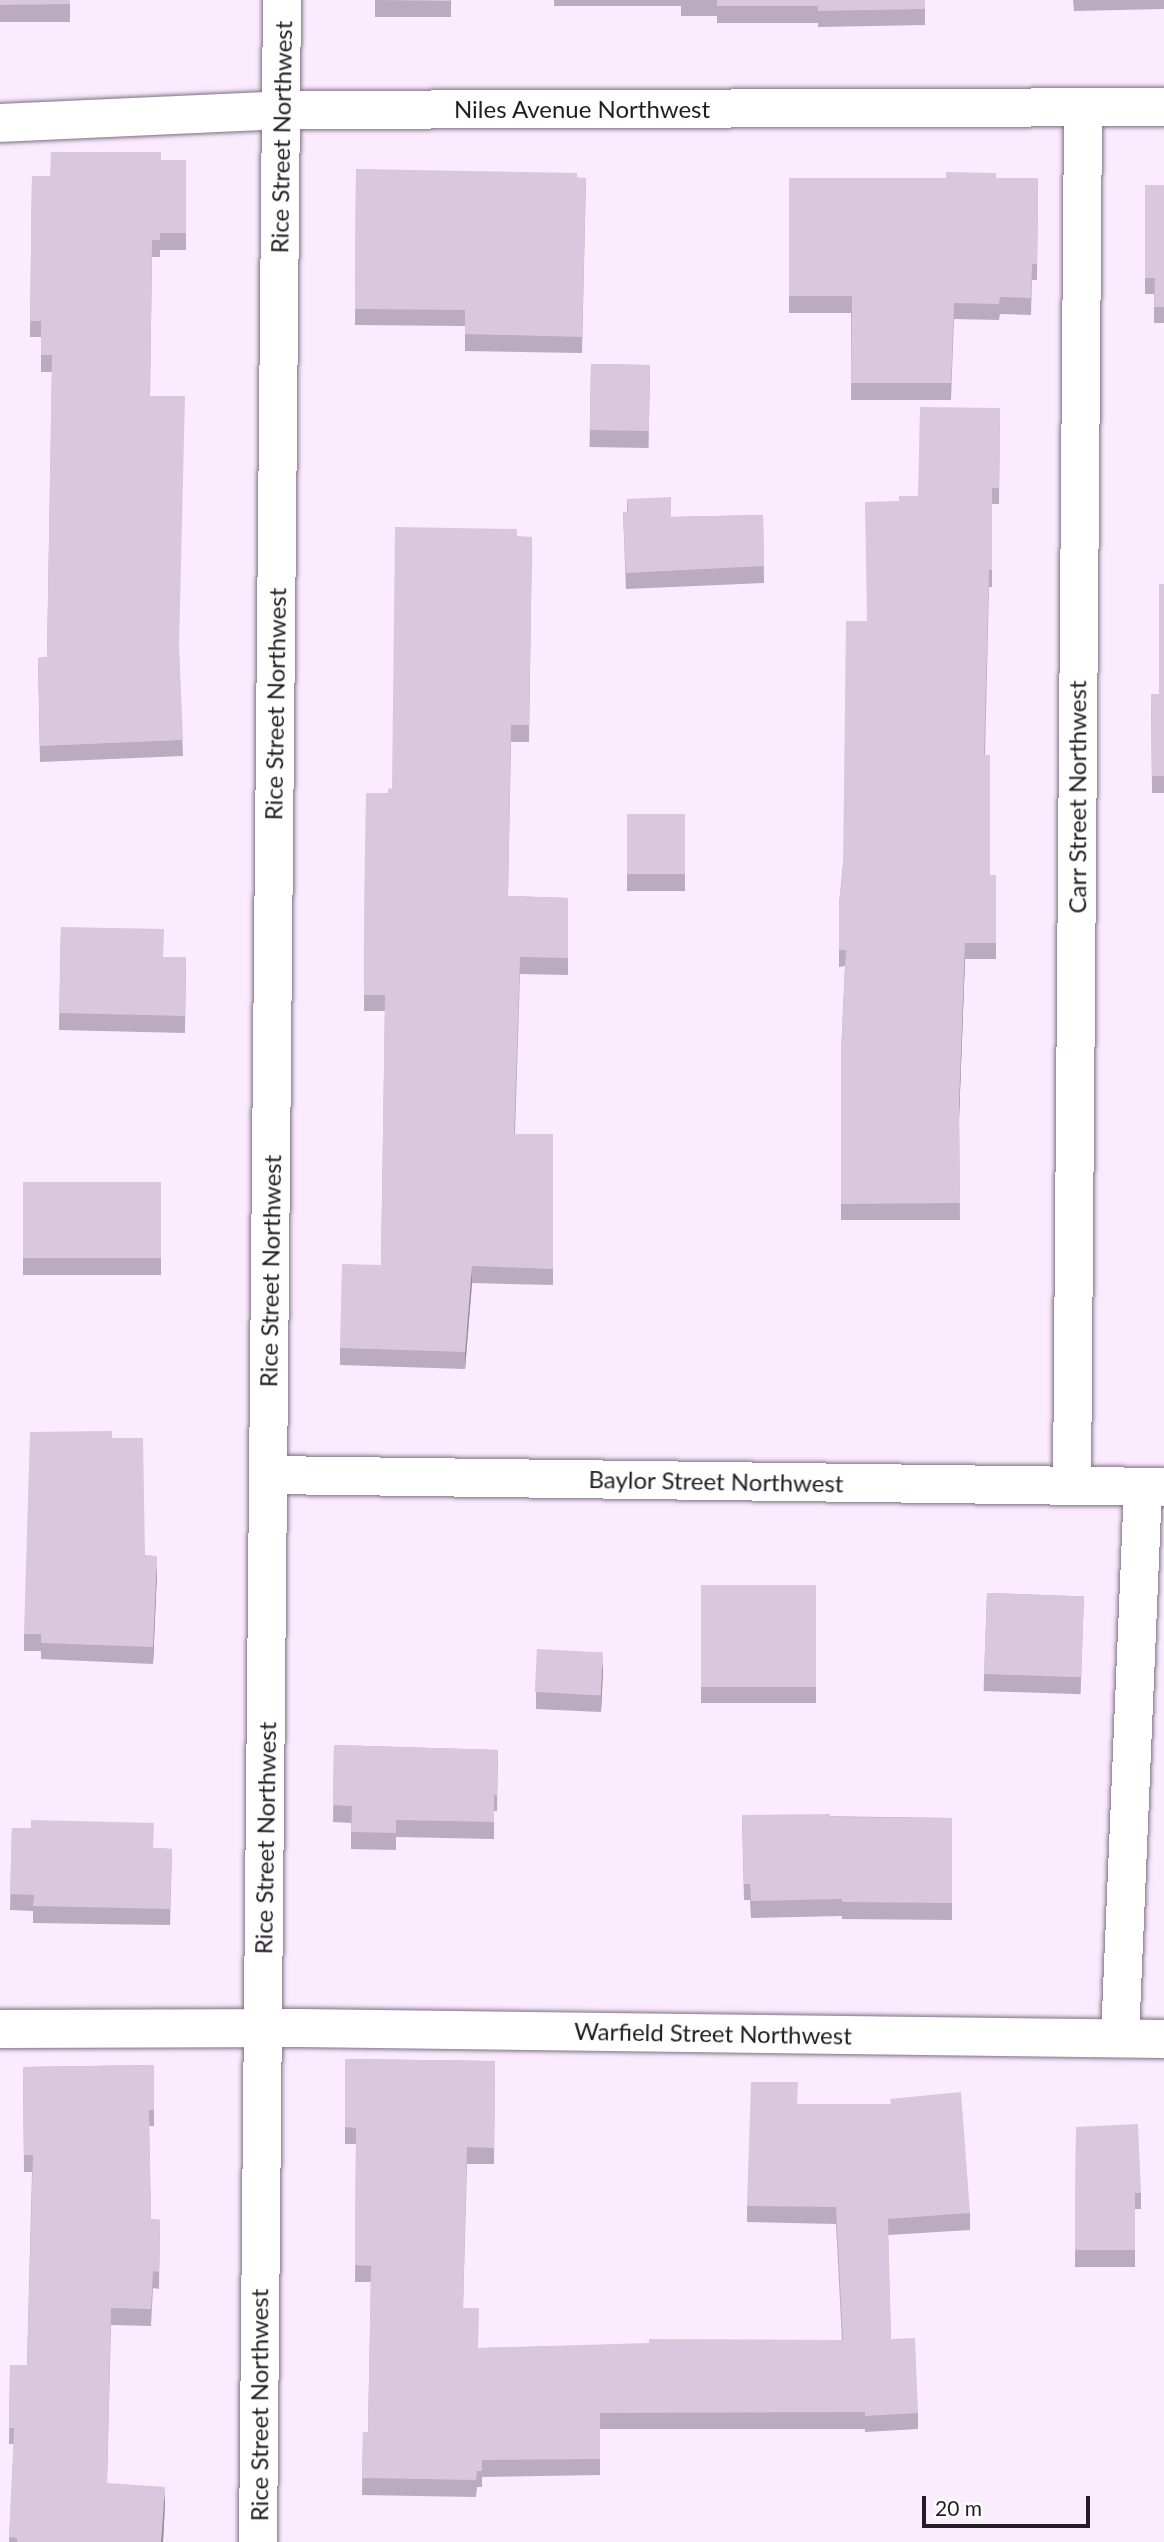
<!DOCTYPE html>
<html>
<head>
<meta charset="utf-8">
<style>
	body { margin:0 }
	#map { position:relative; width:1164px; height:2542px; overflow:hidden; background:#faebfd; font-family:Lato,sans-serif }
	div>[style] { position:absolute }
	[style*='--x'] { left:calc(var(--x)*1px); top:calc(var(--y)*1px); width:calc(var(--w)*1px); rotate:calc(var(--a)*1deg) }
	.roads { filter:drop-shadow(0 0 2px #7f6f83) drop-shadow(0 0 2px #7f6f83) }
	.street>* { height:38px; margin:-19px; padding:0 19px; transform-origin:19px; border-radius:19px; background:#fff }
	.wall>* { inset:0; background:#bbabbe; transform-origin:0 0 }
	.shaded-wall>* { inset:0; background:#988b9b }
	.building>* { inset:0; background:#d9c7dd; transform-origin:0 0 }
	span { translate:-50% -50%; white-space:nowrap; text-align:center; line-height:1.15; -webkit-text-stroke:6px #fefefe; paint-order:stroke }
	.street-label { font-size:24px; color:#231c24 }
	.scale { position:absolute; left:922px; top:2496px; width:168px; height:32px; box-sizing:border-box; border:4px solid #231c24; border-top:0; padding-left:9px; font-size:21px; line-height:24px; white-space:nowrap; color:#231c24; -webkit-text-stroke:5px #fefefe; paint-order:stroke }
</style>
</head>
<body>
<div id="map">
	<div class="roads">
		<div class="street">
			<i style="--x:0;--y:123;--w:281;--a:-2.6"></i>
			<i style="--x:281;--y:110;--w:883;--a:-0.19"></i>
			<i style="--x:268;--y:1475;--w:896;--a:0.77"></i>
			<i style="--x:1072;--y:1486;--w:1378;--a:-89.54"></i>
			<i style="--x:0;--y:2029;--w:299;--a:-0.2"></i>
			<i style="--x:299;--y:2028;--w:865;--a:0.73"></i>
			<i style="--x:1120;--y:2038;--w:551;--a:-87.61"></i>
			<i style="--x:258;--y:2542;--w:2542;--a:-89.46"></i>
		</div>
	</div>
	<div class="wall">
		<i style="left:0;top:0;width:70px;height:22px"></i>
		<i style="left:375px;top:0;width:76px;height:17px"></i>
		<i style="clip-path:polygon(554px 0,925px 0,925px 25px,818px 27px,818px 23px,717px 23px,717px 16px,681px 16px,681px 6px,554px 6px)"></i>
		<i style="clip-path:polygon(1073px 0,1164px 0,1164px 9px,1074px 11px)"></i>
		<i style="clip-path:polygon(161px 160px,186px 160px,186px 250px,160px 250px,160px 257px,152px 257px,150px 396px,179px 654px,183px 756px,40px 762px,38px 658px,47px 657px,52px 372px,41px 372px,41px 337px,30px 337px,32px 176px,50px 176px)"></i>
		<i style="clip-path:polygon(356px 169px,586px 178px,582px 353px,465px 351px,465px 326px,355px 325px)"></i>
		<i style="clip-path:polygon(789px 178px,1038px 178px,1037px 280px,1032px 280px,1031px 315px,1000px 314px,999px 320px,954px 319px,951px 400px,851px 400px,851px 313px,789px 313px)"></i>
		<i style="clip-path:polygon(1145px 185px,1164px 185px,1164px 323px,1154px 323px,1154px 294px,1145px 294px)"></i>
		<i style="left:591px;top:364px;width:59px;height:83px;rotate:1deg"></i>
		<i style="clip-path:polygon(1000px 408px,999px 504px,992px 504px,992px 587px,989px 587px,985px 755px,990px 875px,996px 875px,996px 959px,965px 959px,959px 1117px,960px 1220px,841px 1220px,841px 1055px,845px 966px,839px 967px,839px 904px,867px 621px,899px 501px,918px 496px)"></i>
		<i style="clip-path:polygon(627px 499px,671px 517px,763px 515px,764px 583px,626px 589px,623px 512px,627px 512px)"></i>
		<i style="clip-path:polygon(532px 537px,529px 742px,511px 742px,508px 896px,568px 898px,568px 975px,520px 974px,515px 1134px,553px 1134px,553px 1285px,472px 1283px,465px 1369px,340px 1365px,340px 1348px,381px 1265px,385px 1011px,364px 1011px,365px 847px,388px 793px,392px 789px)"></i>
		<i style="clip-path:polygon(1164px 584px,1164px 793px,1152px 793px,1151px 694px,1159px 694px)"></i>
		<i style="left:627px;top:814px;width:58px;height:77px"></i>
		<i style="clip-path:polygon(61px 927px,163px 957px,186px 957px,185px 1033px,59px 1030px)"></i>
		<i style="left:23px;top:1182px;width:138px;height:93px"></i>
		<i style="clip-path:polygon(112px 1438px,145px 1555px,157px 1572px,153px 1664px,41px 1659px,41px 1651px,24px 1651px,24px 1634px)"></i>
		<i style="left:816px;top:1585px;width:118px;height:115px;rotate:90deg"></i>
		<i style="left:987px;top:1593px;width:97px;height:98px;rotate:2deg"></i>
		<i style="clip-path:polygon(603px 1669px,601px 1712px,536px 1709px,536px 1692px)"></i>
		<i style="clip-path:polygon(334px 1745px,498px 1750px,497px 1811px,494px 1811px,494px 1839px,396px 1837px,396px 1850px,351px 1849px,351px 1823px,333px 1822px)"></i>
		<i style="clip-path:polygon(742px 1815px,952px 1818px,952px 1920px,842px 1919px,842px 1916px,751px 1918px,750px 1900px,744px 1900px)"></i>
		<i style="clip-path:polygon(12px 1828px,153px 1848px,172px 1849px,170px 1925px,33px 1923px,33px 1911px,10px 1910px)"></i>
		<i style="clip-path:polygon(345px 2059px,495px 2061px,494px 2164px,467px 2164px,463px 2308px,478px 2348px,842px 2340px,836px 2224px,747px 2222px,747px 2206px,797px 2104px,970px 2213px,970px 2230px,888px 2235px,891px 2339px,918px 2413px,918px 2429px,865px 2432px,865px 2429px,600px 2429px,600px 2475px,482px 2477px,482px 2487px,477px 2487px,476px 2497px,362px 2495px,363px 2432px,368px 2432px,371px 2282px,355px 2282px,356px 2144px,345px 2144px)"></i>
		<i style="clip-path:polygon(154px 2065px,154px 2126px,149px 2126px,151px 2219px,160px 2220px,159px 2289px,153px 2288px,151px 2326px,111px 2325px,107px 2484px,165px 2503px,163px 2542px,9px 2542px,14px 2444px,9px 2444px,10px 2365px,27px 2365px,32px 2172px,24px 2172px,23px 2067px)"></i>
		<i style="clip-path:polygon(1076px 2127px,1141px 2193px,1141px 2209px,1135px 2209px,1135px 2267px,1075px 2267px)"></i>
	</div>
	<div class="shaded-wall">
		<i style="clip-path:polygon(965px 943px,965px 959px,959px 1120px,959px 1104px)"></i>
		<i style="clip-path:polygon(472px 1266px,472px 1283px,465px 1369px,465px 1352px)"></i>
		<i style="clip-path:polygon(157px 1556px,157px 1572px,153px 1664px,153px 1647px)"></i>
		<i style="clip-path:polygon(603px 1652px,603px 1669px,601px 1712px,601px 1695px)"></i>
		<i style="clip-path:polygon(165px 2487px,165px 2503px,163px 2542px,161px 2542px)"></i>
	</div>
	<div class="building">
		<i style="clip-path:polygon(0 0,70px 0,70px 4px,0 5px)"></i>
		<i style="clip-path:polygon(375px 0,450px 0,450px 1px)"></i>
		<i style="clip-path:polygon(717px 0,925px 0,925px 9px,818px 11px,818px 6px,717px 6px)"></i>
		<i style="clip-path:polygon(51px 152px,161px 152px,161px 160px,186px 160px,186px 233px,160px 233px,160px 240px,152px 240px,150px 396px,185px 396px,179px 648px,183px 740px,40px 746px,38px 658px,47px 657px,52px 355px,41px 355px,41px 321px,30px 321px,32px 176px,50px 176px)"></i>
		<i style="clip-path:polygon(356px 169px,577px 173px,577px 178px,586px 178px,582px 337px,465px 334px,465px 310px,355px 309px)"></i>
		<i style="clip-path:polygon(946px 172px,996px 173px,996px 178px,1038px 178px,1037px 264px,1032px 264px,1031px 298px,1000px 297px,999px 304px,954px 303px,951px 383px,851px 383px,852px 296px,789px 296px,789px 178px,946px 178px)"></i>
		<i style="clip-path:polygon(1145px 185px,1164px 185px,1164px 307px,1154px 307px,1155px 278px,1145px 278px)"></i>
		<i style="left:591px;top:364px;width:59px;height:66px;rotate:1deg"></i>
		<i style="clip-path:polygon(920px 407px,1000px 408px,999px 488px,992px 488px,992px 570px,989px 570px,984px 755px,990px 755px,990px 875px,996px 875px,996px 943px,965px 943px,959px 1104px,960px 1203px,841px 1204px,841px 1055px,846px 950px,839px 950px,839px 904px,843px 869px,846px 621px,867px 621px,865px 502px,899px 501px,899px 496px,918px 496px)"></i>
		<i style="clip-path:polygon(671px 497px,671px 517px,763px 515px,764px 566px,626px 573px,623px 512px,628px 512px,627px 499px)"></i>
		<i style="clip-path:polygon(395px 527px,517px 529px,517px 536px,532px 537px,529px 725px,511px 725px,508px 896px,568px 898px,568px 958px,520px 957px,514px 1134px,553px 1134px,553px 1269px,472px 1266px,465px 1352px,340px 1348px,342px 1264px,381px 1265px,385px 995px,364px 995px,365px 847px,366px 793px,388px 793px,388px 788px,392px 789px)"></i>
		<i style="clip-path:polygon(1159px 584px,1164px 584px,1164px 776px,1152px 776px,1151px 694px,1159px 694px)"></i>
		<i style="left:627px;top:814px;width:58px;height:60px"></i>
		<i style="clip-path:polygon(61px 927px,164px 929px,163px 957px,186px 957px,185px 1016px,59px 1013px)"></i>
		<i style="left:23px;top:1182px;width:138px;height:76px"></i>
		<i style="clip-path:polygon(112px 1431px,112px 1438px,143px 1438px,145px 1555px,157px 1556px,153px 1647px,41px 1643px,41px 1634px,24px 1634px,30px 1432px)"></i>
		<i style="left:816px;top:1585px;width:102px;height:115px;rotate:90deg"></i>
		<i style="left:987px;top:1593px;width:97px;height:81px;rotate:2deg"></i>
		<i style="left:537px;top:1649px;width:66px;height:43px;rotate:3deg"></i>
		<i style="clip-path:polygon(334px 1745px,498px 1750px,497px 1795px,494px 1795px,494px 1822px,396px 1820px,396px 1833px,351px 1832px,352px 1806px,333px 1805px)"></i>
		<i style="clip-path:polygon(830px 1814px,830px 1817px,952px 1818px,952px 1903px,842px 1902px,842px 1899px,751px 1901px,750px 1884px,744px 1884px,742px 1815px)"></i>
		<i style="clip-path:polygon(31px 1820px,154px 1823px,153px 1848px,172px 1849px,170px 1909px,33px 1906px,34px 1895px,10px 1894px,12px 1828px,31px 1828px)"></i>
		<i style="clip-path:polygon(345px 2059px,495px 2061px,494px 2148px,467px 2147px,463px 2308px,479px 2308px,478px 2348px,649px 2343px,649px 2339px,843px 2340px,836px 2207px,747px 2206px,751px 2082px,798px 2082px,797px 2104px,891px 2104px,890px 2099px,961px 2092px,970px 2213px,888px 2219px,891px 2339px,915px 2338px,918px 2413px,865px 2416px,865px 2412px,600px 2413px,600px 2459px,482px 2460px,482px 2471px,477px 2471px,476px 2480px,362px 2478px,363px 2432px,368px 2432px,371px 2266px,355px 2265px,356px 2128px,345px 2127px)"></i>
		<i style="clip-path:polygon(154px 2065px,154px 2110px,149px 2110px,151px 2219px,160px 2220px,159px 2272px,153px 2271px,151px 2309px,111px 2308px,107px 2483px,165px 2487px,161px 2542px,17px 2542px,17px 2538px,9px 2537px,14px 2428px,9px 2428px,10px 2365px,27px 2365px,33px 2155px,24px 2155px,23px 2067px)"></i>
		<i style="clip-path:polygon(1138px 2124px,1141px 2193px,1135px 2193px,1135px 2250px,1075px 2250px,1076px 2127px)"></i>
	</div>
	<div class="street-label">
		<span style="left:582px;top:109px">Niles Avenue Northwest</span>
		<span style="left:281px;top:137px;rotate:-89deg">Rice Street Northwest</span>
		<span style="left:275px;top:704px;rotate:-89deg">Rice Street Northwest</span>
		<span style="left:1077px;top:797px;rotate:-90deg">Carr Street Northwest</span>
		<span style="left:270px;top:1271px;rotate:-89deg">Rice Street Northwest</span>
		<span style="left:716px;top:1481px;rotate:1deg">Baylor Street Northwest</span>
		<span style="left:265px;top:1838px;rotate:-89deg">Rice Street Northwest</span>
		<span style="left:713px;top:2033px;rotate:1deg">Warfield Street Northwest</span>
		<span style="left:259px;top:2405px;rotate:-90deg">Rice Street Northwest</span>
	</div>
	<div class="scale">20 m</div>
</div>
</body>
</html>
